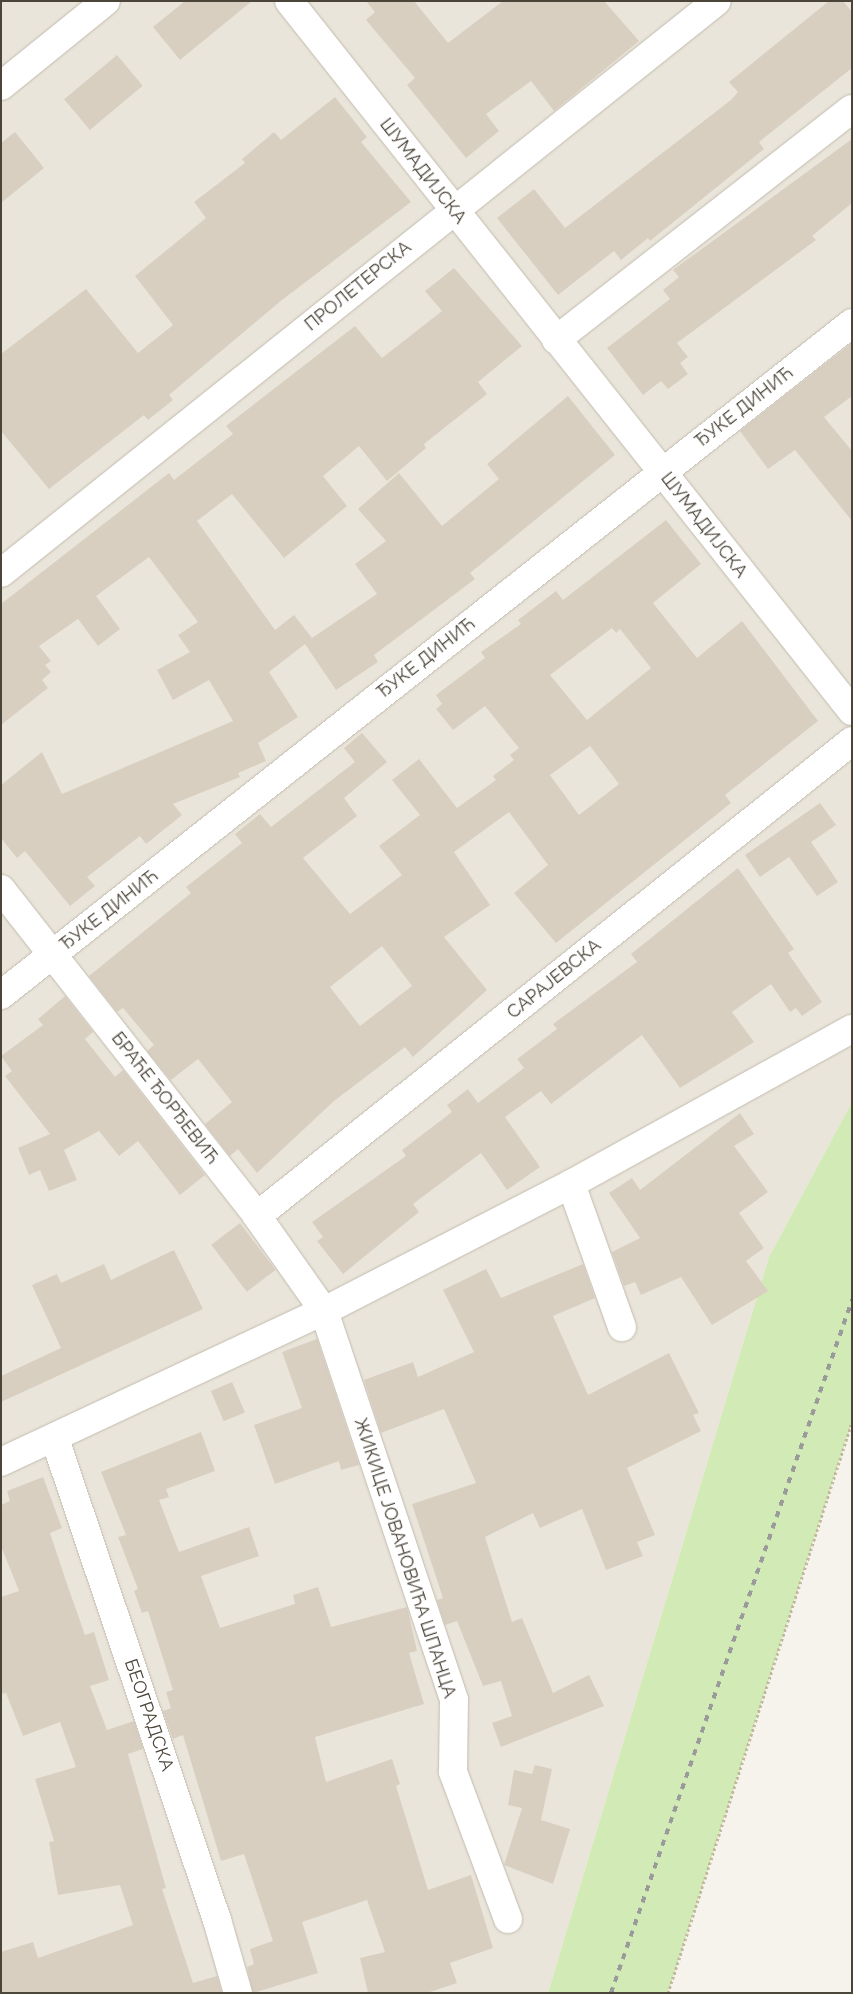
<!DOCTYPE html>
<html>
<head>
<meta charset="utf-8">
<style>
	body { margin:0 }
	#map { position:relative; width:853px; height:1994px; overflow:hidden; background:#f6f3ec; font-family:Raleway,sans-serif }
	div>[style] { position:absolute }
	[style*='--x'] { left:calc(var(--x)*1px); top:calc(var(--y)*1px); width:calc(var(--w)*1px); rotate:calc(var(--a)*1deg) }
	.residential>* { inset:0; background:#eae5da }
	.green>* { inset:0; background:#d2eab5 }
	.building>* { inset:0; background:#d8cfc1; transform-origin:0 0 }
	.path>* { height:3px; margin-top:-1.5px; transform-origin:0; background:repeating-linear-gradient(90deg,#c4b79f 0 2.5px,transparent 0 5px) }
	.roads { filter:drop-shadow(0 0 1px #c2bbae) drop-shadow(0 0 1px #c2bbae) }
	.minor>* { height:28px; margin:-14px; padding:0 14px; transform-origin:14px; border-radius:14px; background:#fff }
	.rail>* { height:4px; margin-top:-2px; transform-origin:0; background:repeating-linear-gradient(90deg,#9a9a9a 0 6px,transparent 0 12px) }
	span { translate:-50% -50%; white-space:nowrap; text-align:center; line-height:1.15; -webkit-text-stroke:4px #fff; paint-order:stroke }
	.street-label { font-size:18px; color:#4b4439 }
	.frame { position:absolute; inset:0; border:2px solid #4b4439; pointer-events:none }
</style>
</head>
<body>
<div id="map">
	<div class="residential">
		<i style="clip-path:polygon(1px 1px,852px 1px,852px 1102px,769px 1257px,548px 1993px,1px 1993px)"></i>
	</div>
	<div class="green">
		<i style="clip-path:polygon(852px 1102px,852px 1422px,668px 1993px,548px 1993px,769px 1257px)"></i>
	</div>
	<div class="building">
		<i style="clip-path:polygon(185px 1px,252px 1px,180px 60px,153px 27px)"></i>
		<i style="clip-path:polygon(366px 1px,414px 1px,448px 43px,503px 1px,604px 1px,639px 41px,554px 111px,531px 81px,486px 114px,499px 131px,466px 158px,407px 85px,415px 78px,366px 20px,375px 12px)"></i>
		<i style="clip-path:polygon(829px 1px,843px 1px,852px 12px,852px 68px,759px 142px,764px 149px,650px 241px,648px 238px,621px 260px,614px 251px,558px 295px,497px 218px,534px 189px,565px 228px,731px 100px,738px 92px,729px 82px)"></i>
		<i style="left:117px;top:55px;width:40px;height:69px;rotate:50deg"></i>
		<i style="clip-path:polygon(335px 97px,367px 137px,361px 142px,411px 202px,282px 300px,169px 395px,173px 400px,148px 420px,144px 415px,49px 489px,1px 431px,1px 354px,86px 289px,138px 353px,173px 325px,135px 276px,206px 218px,194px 202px,245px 163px,242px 159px,274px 132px,281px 140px)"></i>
		<i style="clip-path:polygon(15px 132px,44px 168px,1px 203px,1px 143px)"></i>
		<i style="clip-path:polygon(852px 139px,852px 203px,812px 236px,816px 240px,677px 343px,688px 357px,680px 363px,688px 374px,668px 389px,661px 381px,643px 395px,607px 348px,670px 299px,663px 290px,679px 277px,673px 270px)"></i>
		<i style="clip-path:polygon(454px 268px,522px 346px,478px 382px,487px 394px,424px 444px,426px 448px,387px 481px,359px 446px,323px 476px,347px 506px,284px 558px,232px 494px,197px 521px,275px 630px,294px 615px,312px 638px,377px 594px,355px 564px,386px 541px,358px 509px,399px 473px,442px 526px,499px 479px,487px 464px,568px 396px,615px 455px,470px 573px,475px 579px,374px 655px,378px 662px,336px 690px,305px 644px,269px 672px,298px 717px,258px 743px,266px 761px,238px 773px,240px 777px,173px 804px,182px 815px,146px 844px,140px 836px,87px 877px,95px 886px,70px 906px,25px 851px,17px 858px,1px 838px,1px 785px,42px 752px,62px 794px,233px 721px,209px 680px,173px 700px,157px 670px,190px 652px,178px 635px,198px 622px,149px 557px,96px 596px,120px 629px,98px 646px,78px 619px,39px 646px,51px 661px,45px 665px,51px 672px,42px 680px,48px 688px,1px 725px,1px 604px,169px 473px,174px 480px,233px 434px,226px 426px,355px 326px,382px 358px,442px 311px,425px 291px)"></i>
		<i style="clip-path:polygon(852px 343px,852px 396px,824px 417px,852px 451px,852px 521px,795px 450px,768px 469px,740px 431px)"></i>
		<i style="clip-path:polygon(evenodd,666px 520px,701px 564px,653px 603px,697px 658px,742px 621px,818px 721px,725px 795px,731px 803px,556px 943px,514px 893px,548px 865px,509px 812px,454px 852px,490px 905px,444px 937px,487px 990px,413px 1057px,405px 1047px,334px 1101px,257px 1173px,238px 1149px,230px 1156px,205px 1124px,232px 1102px,198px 1059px,171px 1080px,147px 1051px,154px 1045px,123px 1008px,117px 1012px,89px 976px,191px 893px,186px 887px,242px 843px,235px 834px,260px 814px,271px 827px,355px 762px,344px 748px,362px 733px,387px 762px,344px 798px,357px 816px,303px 858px,350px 914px,402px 875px,379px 846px,420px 815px,392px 780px,419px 759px,457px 808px,496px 780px,493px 776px,514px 760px,510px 755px,519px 748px,485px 706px,453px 730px,436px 709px,442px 704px,436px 695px,485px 658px,481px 652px,521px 624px,518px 620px,556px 591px,563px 600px,666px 520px,612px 628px,616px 633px,620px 629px,651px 668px,587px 720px,550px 675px,612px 628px,666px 520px,590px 746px,619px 784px,579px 815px,550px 775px,590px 746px,666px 520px,382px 946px,412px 986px,360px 1026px,330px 987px,382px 946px)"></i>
		<i style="clip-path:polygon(820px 803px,836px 825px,811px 842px,838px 882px,817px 896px,789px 857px,760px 877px,745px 855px)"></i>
		<i style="clip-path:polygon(738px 868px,794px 949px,788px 953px,822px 1002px,802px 1016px,796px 1008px,790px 1012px,771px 984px,732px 1012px,754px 1042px,680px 1088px,642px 1035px,551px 1104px,541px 1091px,505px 1117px,540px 1167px,507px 1190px,481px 1153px,413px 1204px,419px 1212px,343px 1274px,317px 1241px,323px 1237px,312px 1222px,406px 1156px,402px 1150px,452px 1112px,447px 1105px,468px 1089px,478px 1103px,524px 1068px,517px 1059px,557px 1029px,553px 1024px,637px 962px,631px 954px)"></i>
		<i style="clip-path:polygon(65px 996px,93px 1032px,85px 1039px,115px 1077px,123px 1070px,205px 1175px,180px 1195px,138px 1141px,119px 1156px,99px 1131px,64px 1150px,77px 1180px,49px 1191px,40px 1170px,29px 1175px,18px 1148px,50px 1134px,5px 1076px,12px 1071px,1px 1056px,43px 1025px,38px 1019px)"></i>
		<i style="clip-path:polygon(740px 1113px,754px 1134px,734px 1146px,768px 1192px,739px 1213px,764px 1248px,746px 1261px,768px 1291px,712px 1325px,681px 1277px,641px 1295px,635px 1282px,624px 1286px,612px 1252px,640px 1238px,609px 1193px,632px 1178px,640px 1190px)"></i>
		<i style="left:240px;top:1223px;width:59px;height:36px;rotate:53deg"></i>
		<i style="clip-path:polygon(174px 1250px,203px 1309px,1px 1402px,1px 1376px,61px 1348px,32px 1285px,57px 1274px,61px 1283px,104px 1264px,111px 1280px)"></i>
		<i style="clip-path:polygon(583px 1264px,595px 1298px,553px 1316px,588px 1395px,669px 1353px,699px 1413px,693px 1415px,701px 1431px,627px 1468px,655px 1535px,637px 1542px,643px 1556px,606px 1570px,582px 1509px,540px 1528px,533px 1513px,485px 1537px,512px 1622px,522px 1618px,553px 1693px,589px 1675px,604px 1706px,501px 1747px,492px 1723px,512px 1716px,501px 1681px,483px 1686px,457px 1621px,445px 1625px,437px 1600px,443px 1598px,412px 1504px,476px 1483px,444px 1409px,381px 1433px,364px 1380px,413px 1362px,418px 1377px,474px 1352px,443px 1290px,486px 1269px,501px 1298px)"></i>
		<i style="clip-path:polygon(317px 1339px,359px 1465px,341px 1470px,339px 1461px,275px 1484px,254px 1425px,302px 1408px,282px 1352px)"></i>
		<i style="left:232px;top:1382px;width:33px;height:23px;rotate:67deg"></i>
		<i style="clip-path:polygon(201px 1432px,215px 1471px,166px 1489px,169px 1497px,159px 1500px,179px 1552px,249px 1527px,259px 1556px,201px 1576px,220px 1628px,295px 1604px,293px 1595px,318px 1587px,331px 1627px,407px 1607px,417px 1651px,409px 1653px,424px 1704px,315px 1737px,326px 1782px,392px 1759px,400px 1784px,396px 1786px,428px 1890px,471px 1875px,493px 1948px,450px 1963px,457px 1983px,427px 1993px,368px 1993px,360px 1958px,385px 1952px,367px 1900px,302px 1922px,318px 1973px,253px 1993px,247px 1967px,254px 1964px,250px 1949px,273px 1941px,244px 1854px,221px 1861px,183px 1735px,173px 1739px,163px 1711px,171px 1708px,166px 1692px,173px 1690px,148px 1611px,142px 1613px,134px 1591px,138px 1589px,118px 1537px,126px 1535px,101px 1472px)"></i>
		<i style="clip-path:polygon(43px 1477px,62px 1528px,50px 1533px,67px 1584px,85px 1635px,94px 1632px,109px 1680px,90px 1686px,107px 1730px,134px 1721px,143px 1749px,128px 1754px,166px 1888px,162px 1889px,193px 1983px,217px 1976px,222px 1993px,1px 1993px,1px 1952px,33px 1942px,38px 1958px,133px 1925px,120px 1885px,58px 1895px,49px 1842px,54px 1841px,35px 1779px,76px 1767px,60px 1722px,23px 1736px,6px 1693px,1px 1694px,1px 1597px,19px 1591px,1px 1546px,1px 1505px,10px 1501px,7px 1491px)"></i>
		<i style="clip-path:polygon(535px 1765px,552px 1769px,541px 1820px,570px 1829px,553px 1884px,504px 1865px,522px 1808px,508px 1805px,514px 1770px,532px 1774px)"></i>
	</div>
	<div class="path">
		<i style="--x:668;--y:1993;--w:600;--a:-72.14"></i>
	</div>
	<div class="roads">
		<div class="minor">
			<i style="--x:289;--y:1;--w:906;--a:51.59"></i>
			<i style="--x:1;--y:86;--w:135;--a:-39"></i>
			<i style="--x:556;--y:340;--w:375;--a:-38"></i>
			<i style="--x:1;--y:573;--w:916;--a:-38.62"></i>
			<i style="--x:1;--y:889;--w:415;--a:51.9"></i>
			<i style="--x:257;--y:1216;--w:116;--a:54.8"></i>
			<i style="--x:324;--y:1311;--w:410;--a:71.5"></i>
			<i style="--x:454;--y:1700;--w:72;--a:90.8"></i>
			<i style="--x:453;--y:1772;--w:157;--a:69.5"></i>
			<i style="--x:1;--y:995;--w:1084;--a:-38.3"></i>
			<i style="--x:571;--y:1184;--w:152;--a:70.4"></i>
			<i style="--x:257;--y:1216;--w:761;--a:-38.6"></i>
			<i style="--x:55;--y:1439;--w:508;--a:71.39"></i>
			<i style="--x:217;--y:1920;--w:76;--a:74"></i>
			<i style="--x:1;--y:1462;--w:357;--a:-25.1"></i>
			<i style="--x:324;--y:1311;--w:278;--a:-27.2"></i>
			<i style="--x:571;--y:1184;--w:321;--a:-28.9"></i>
		</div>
	</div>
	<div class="rail">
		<i style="--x:611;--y:1993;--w:734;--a:-70.82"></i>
	</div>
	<div class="street-label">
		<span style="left:423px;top:171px;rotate:52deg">ШУМАДИЈСКА</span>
		<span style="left:358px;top:286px;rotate:-39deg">ПРОЛЕТЕРСКА</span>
		<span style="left:744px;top:407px;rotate:-38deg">ЂУКЕ ДИНИЋ</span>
		<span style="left:704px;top:525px;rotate:52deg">ШУМАДИЈСКА</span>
		<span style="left:426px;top:658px;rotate:-38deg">ЂУКЕ ДИНИЋ</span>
		<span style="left:109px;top:910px;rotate:-38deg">ЂУКЕ ДИНИЋ</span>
		<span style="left:554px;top:979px;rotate:-39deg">САРАЈЕВСКА</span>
		<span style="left:165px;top:1098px;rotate:52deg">БРАЋЕ ЂОРЂЕВИЋ</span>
		<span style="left:405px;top:1558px;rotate:72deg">ЖИКИЦЕ ЈОВАНОВИЋА ШПАНЦА</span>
		<span style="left:149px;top:1715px;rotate:71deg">БЕОГРАДСКА</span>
	</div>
	<div class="frame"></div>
</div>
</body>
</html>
